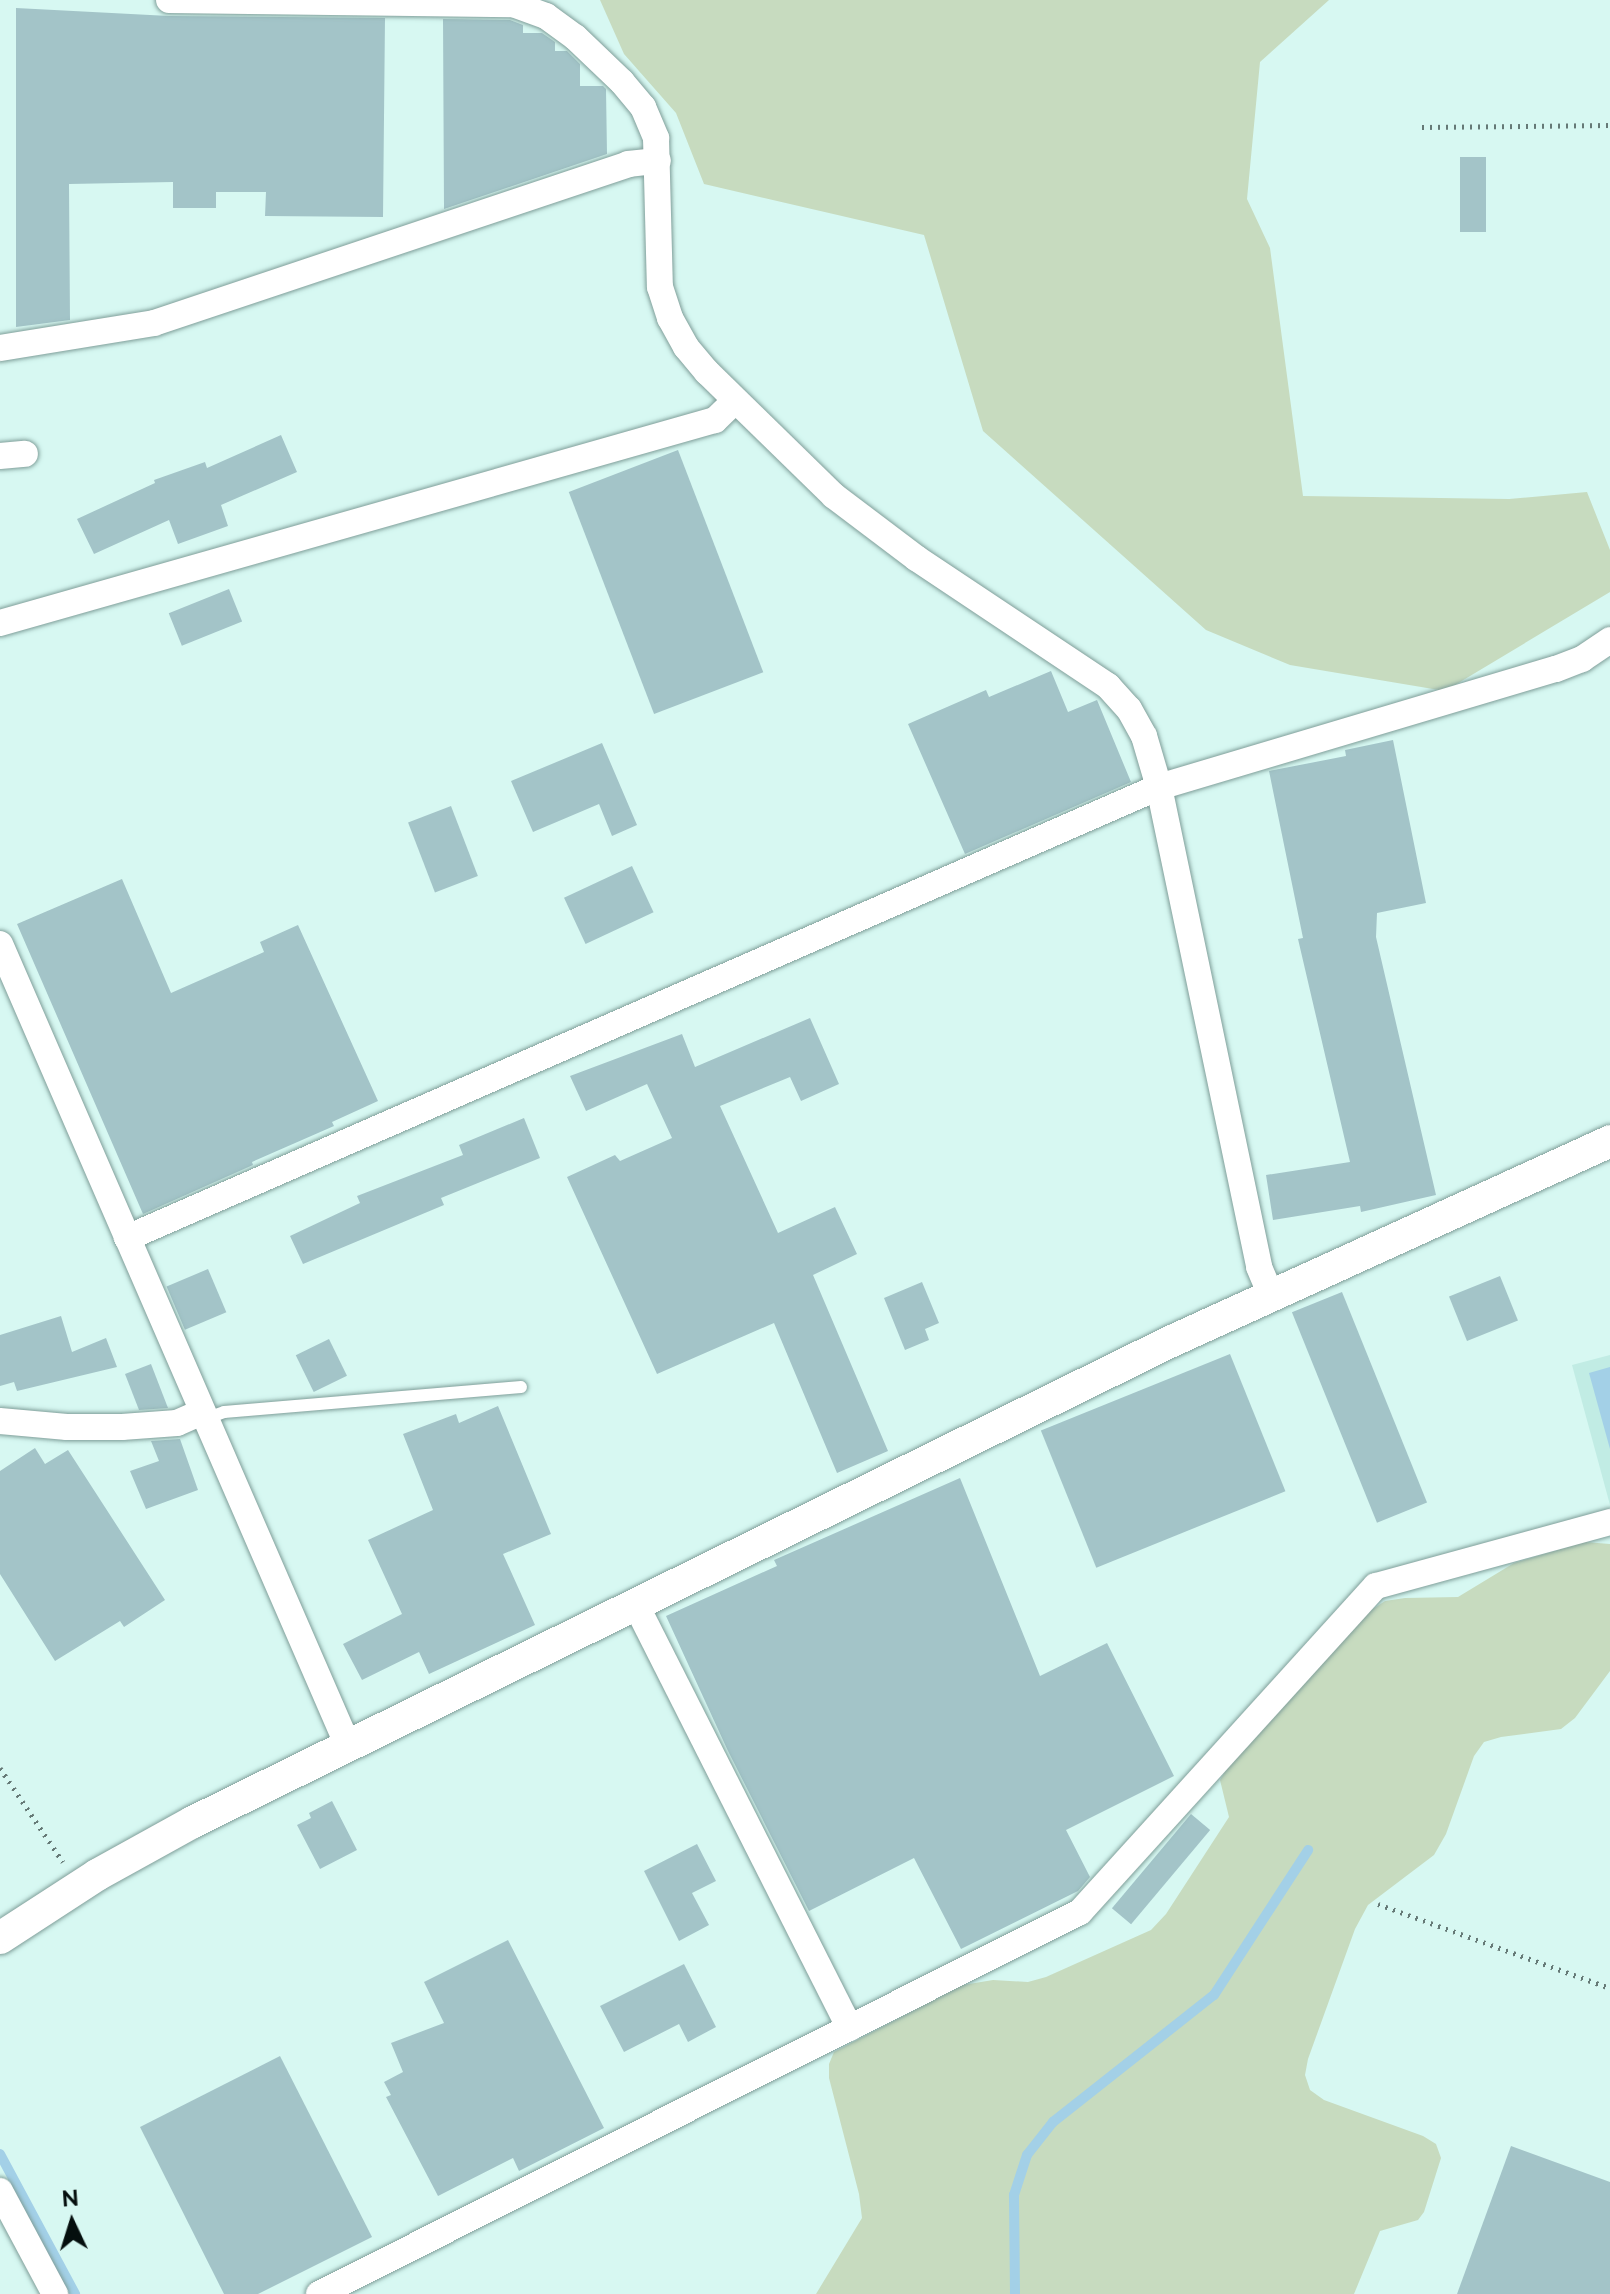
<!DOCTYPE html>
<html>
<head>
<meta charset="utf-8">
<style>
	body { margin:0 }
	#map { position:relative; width:1610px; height:2294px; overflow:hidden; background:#d7f8f2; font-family:Raleway,sans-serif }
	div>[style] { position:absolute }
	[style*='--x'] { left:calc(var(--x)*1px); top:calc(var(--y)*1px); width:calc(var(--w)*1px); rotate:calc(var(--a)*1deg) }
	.built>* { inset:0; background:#c1ece4 }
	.green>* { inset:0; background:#c7dbbf }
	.water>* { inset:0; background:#a3d0e7 }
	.stream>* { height:10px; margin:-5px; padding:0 5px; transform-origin:5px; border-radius:5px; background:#a3d0e7 }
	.building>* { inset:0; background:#a3c4c8; transform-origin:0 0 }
	.path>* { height:5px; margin-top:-2.5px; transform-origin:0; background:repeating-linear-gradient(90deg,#657976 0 2px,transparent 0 8px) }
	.roads { filter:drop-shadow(0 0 2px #7f9e99) drop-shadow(0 0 2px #7f9e99) }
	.service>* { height:12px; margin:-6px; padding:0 6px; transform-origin:6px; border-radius:6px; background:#fff }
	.minor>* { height:26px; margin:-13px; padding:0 13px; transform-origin:13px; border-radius:13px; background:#fff }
	.tertiary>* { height:32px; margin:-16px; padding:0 16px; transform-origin:16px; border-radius:16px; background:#fff }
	span { translate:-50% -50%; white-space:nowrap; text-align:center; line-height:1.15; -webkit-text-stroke:6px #d7f8f2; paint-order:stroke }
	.north { position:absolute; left:32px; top:2182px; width:80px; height:80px; -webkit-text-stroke:6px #d7f8f2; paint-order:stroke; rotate:356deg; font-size:22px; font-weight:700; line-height:32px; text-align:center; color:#050f0e }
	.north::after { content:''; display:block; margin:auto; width:28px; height:36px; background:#050f0e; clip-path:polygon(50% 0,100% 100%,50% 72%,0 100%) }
</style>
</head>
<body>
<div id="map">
	<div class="built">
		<i style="clip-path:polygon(1610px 1355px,1610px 1505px,1572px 1365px)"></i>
	</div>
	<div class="green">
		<i style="clip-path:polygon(600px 0,1329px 0,1260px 62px,1247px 199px,1270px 248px,1303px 496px,1509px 499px,1587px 492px,1610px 550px,1610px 592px,1445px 691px,1290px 665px,1206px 630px,983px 431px,924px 235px,704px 184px,676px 113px,624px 54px)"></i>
		<i style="clip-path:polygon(1585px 1542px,1610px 1544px,1610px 1671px,1575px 1718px,1561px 1729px,1501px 1737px,1484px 1742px,1474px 1756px,1446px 1834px,1434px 1855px,1368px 1905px,1355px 1929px,1308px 2059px,1305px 2075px,1310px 2090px,1324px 2100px,1423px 2136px,1436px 2144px,1441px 2158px,1424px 2212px,1418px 2220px,1380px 2231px,1354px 2294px,816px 2294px,862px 2218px,859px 2194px,829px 2078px,829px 2064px,834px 2052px,963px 1985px,993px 1980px,1028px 1982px,1046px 1977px,1151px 1930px,1166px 1914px,1229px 1817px,1220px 1780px,1226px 1770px,1370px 1611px,1385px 1601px,1405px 1598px,1458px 1597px,1514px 1563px)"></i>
	</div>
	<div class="water">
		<i style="clip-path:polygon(1610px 1367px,1610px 1449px,1589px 1373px)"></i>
	</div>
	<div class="stream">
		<i style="--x:0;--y:2154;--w:159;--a:61.8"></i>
		<i style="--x:1015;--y:2294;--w:99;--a:-90.6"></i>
		<i style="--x:1014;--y:2195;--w:42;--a:-72"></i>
		<i style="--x:1027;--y:2155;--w:42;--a:-51.8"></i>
		<i style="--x:1053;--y:2122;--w:205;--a:-38.3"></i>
		<i style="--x:1214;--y:1995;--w:173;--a:-57"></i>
	</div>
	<div class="building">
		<i style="clip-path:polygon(16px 8px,169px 16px,385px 18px,383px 217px,265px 216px,266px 192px,216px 192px,216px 208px,173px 208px,173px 182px,69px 184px,70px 320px,16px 327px)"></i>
		<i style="clip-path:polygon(443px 19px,510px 20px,523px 25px,523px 33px,542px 33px,555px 42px,555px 51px,567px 51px,580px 64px,580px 86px,603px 86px,606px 89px,607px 154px,444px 209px)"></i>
		<i style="left:1460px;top:157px;width:26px;height:75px"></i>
		<i style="clip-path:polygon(281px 435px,297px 472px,221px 505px,228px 526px,178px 544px,169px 520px,94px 554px,77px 519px,155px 483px,154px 480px,205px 462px,207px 468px)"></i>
		<i style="left:678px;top:450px;width:238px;height:117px;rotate:69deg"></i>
		<i style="left:229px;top:589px;width:35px;height:65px;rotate:68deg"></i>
		<i style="clip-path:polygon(1051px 671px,1068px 712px,1097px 700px,1131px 782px,965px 854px,908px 724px,986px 690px,989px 697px)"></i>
		<i style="clip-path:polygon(1393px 740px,1426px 903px,1377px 913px,1376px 937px,1436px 1195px,1361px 1212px,1360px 1206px,1273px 1220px,1266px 1175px,1350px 1162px,1298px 939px,1303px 938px,1269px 771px,1346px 756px,1345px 750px)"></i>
		<i style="clip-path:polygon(602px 743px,637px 825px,612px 836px,599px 804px,533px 832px,511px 781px)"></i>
		<i style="left:451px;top:806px;width:75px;height:46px;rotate:69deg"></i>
		<i style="left:632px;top:866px;width:51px;height:75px;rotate:65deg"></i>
		<i style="clip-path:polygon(122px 879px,171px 993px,264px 952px,260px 942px,298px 925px,378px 1101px,332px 1122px,334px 1126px,252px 1162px,253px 1165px,143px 1214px,17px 924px)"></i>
		<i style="clip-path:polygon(810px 1018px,839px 1084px,801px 1101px,790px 1077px,720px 1106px,778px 1233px,835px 1207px,857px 1254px,813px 1275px,888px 1451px,837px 1473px,774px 1323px,657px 1374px,567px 1177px,615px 1155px,620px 1161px,672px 1138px,647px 1084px,586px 1111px,570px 1076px,682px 1034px,695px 1067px)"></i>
		<i style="clip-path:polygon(524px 1118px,540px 1158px,441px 1198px,444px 1205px,303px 1264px,290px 1236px,360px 1203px,357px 1196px,463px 1155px,459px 1145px)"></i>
		<i style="left:208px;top:1269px;width:47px;height:45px;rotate:67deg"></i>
		<i style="left:1500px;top:1276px;width:48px;height:55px;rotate:68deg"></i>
		<i style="clip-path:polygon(922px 1282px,939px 1323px,925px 1329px,929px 1340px,905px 1350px,884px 1298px)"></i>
		<i style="left:1342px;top:1292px;width:227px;height:54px;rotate:68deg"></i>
		<i style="clip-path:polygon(61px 1316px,72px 1352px,106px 1338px,117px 1367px,17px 1391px,14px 1382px,0 1386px,0 1335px)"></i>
		<i style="left:329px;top:1339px;width:41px;height:37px;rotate:64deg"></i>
		<i style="left:1230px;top:1354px;width:148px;height:204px;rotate:68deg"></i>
		<i style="clip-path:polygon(151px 1364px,168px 1408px,139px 1410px,125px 1374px)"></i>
		<i style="clip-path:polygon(498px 1406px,551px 1534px,503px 1554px,535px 1625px,429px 1674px,419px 1652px,362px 1680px,343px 1644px,402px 1614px,368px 1540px,433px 1510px,403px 1434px,456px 1414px,459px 1423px)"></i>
		<i style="clip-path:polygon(180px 1439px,198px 1490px,146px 1509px,130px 1471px,159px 1461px,151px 1441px)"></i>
		<i style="clip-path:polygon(35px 1448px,45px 1464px,68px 1450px,165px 1600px,124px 1627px,120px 1621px,55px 1661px,0 1574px,0 1471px)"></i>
		<i style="clip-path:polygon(960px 1478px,1040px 1676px,1107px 1643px,1174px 1776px,1066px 1830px,1090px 1877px,1078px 1891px,961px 1949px,914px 1858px,809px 1911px,728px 1751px,666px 1616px,777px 1566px,774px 1560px)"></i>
		<i style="clip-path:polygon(332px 1801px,357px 1850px,320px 1869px,297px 1825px,311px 1818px,309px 1813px)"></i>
		<i style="left:1191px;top:1814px;width:25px;height:123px;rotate:40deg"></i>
		<i style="clip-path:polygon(697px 1844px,716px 1881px,692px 1893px,709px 1925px,679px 1941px,644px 1871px)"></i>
		<i style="clip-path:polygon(508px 1940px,604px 2128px,519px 2171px,513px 2158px,438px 2196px,386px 2097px,391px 2095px,384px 2082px,403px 2072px,391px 2043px,444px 2023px,424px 1982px)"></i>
		<i style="clip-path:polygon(684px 1964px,716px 2027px,688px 2042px,679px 2024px,624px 2052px,600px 2006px)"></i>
		<i style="clip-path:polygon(280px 2056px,372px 2237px,258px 2294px,224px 2294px,140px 2127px)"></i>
		<i style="clip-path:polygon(1511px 2146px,1610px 2182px,1610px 2294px,1457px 2294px)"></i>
	</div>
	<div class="path">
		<i style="--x:1422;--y:127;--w:188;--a:-0.6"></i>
		<i style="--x:0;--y:1768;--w:113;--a:56.2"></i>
		<i style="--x:1378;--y:1904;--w:247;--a:19.9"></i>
	</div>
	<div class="roads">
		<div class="service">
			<i style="--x:205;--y:1419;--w:20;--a:-20"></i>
			<i style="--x:224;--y:1412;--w:298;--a:-4.8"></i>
		</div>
		<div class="minor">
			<i style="--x:169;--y:0;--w:344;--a:0.7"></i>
			<i style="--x:513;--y:4;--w:35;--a:20"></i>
			<i style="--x:546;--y:16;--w:36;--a:36"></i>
			<i style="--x:575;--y:37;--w:65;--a:43.8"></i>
			<i style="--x:622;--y:82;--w:33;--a:50"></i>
			<i style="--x:643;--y:107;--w:34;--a:67"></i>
			<i style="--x:656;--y:138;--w:149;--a:88.5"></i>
			<i style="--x:660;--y:287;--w:33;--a:72"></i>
			<i style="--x:670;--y:318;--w:33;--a:61"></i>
			<i style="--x:686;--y:347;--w:33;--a:50"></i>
			<i style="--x:707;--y:372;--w:177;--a:44.3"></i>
			<i style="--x:834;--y:496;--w:103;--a:37.1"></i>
			<i style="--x:916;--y:558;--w:231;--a:33.7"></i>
			<i style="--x:1108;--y:686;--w:31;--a:48"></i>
			<i style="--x:1129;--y:709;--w:31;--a:61"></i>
			<i style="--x:1144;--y:736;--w:53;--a:73.6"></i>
			<i style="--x:1159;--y:787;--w:490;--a:78.2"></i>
			<i style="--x:1259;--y:1267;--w:30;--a:67"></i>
			<i style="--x:0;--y:348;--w:156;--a:-9.2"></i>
			<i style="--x:154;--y:323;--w:500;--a:-18.5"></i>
			<i style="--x:628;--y:164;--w:30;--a:-6"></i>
			<i style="--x:0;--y:456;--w:25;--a:-5"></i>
			<i style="--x:0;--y:623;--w:743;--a:-15.85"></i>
			<i style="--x:715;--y:420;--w:28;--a:-44"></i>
			<i style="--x:0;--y:944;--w:874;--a:66.54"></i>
			<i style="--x:127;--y:1238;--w:1126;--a:-23.61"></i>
			<i style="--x:1159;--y:787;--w:414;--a:-16.6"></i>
			<i style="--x:1556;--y:669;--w:28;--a:-21"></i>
			<i style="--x:1582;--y:659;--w:34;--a:-34"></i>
			<i style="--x:0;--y:1421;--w:67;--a:5.1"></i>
			<i style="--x:67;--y:1427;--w:55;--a:0"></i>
			<i style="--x:122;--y:1427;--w:55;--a:-4.2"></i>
			<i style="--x:177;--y:1423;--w:27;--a:-24"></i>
			<i style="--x:636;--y:1605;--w:474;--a:63.2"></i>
			<i style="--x:0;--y:2191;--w:117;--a:61.9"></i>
			<i style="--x:319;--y:2294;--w:851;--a:-26.66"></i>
			<i style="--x:1080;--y:1912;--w:440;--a:-47.8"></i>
			<i style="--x:1376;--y:1586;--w:243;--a:-15.3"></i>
		</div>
		<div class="tertiary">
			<i style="--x:0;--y:1938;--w:116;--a:-33"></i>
			<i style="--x:97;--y:1875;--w:110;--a:-28.9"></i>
			<i style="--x:193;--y:1822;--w:1091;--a:-26.17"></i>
			<i style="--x:1172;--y:1341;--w:482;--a:-24.5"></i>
		</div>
	</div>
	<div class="north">N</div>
</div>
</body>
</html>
